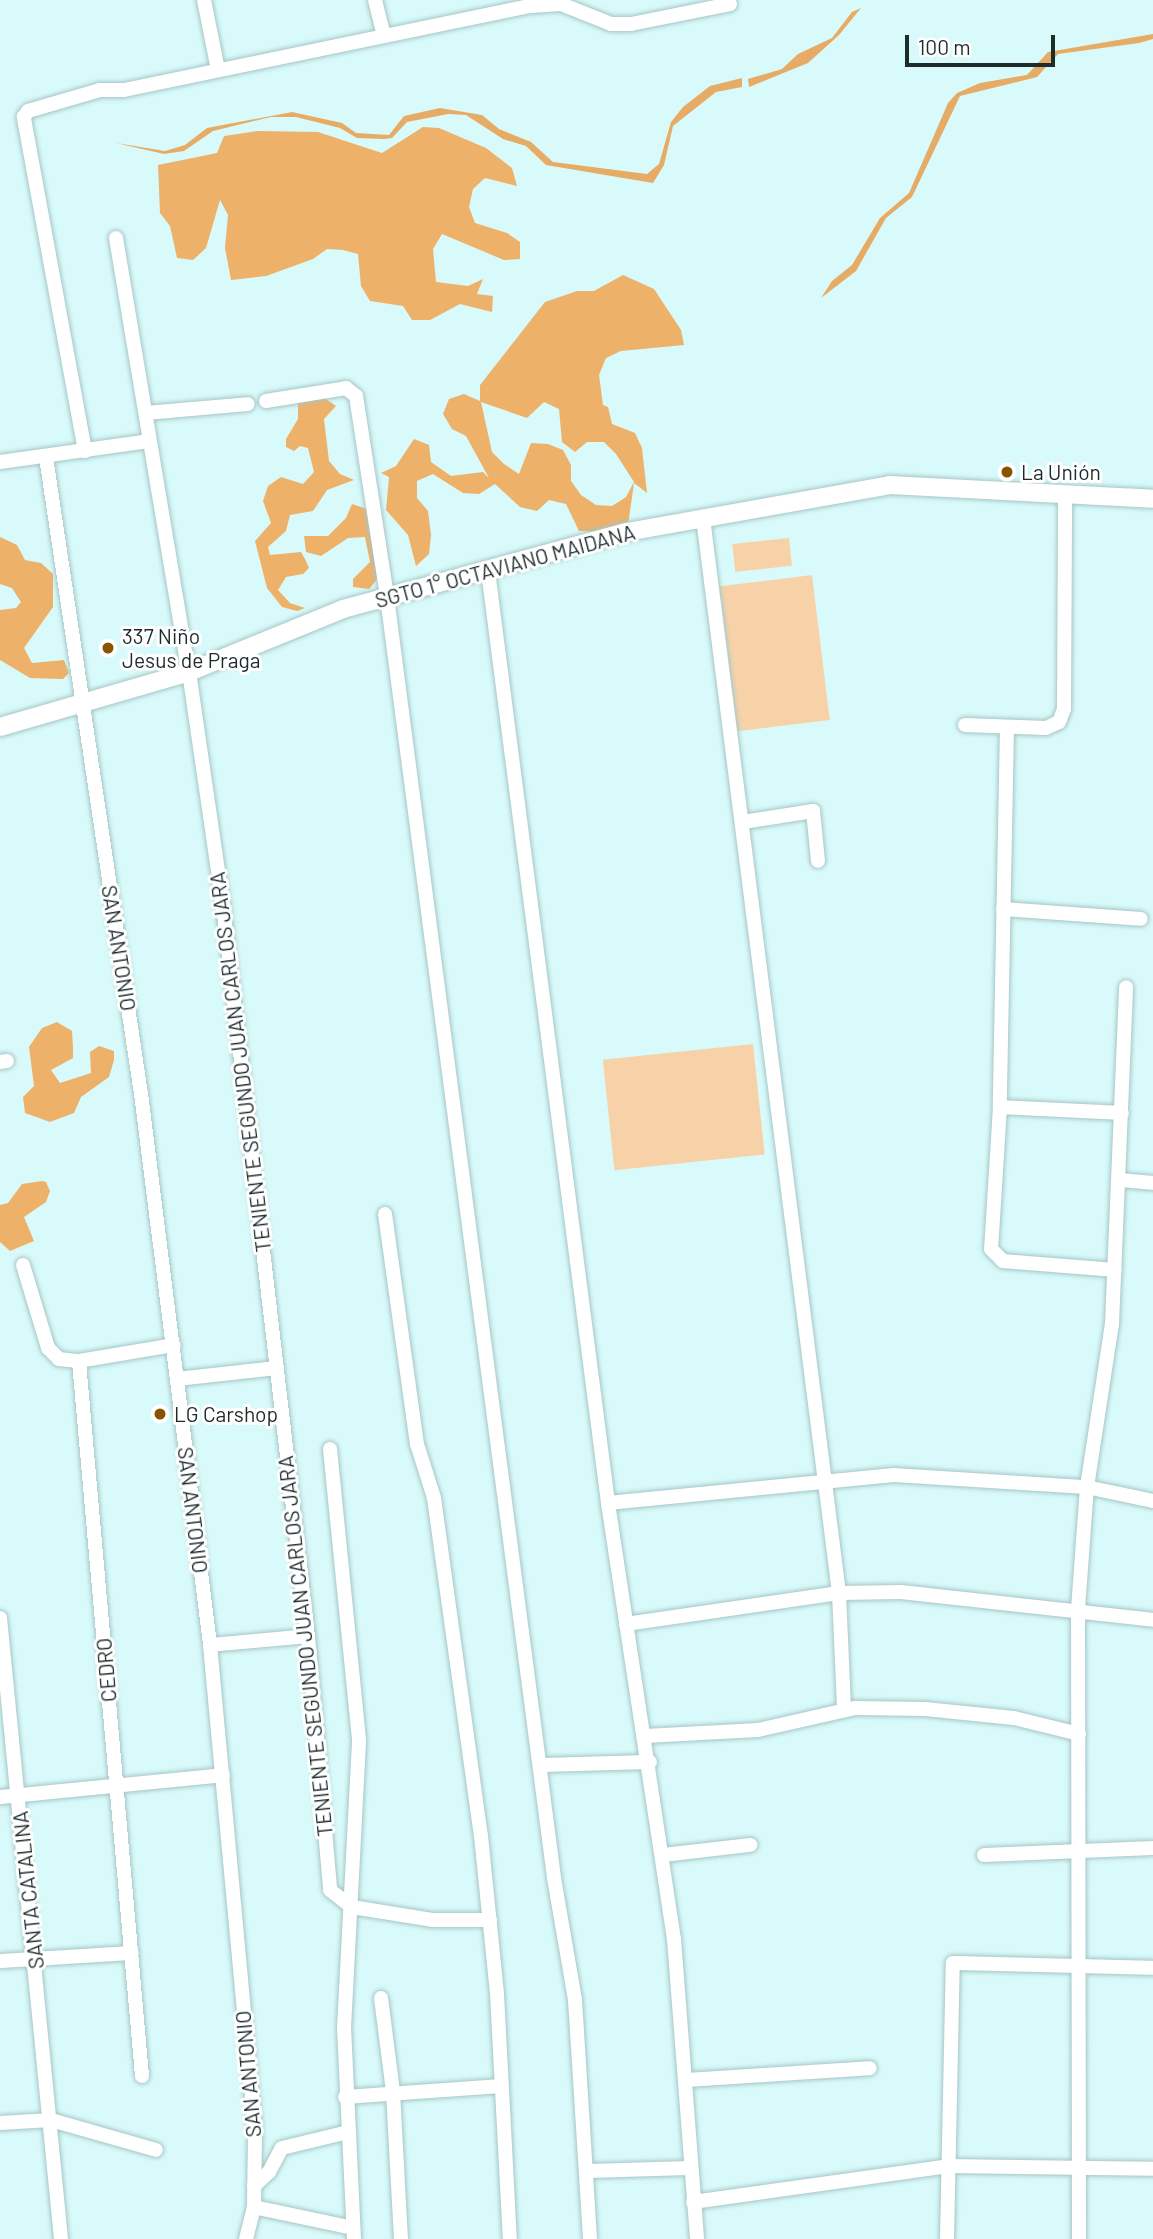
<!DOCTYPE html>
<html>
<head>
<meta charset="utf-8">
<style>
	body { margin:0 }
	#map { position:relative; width:1153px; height:2239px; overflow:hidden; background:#d9fafa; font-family:Barlow,sans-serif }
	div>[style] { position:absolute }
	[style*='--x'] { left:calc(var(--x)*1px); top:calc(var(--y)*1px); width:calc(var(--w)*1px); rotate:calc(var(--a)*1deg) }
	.green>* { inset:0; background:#f7d2a9; transform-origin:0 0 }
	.forest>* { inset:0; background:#edb16a }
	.water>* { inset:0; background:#e6ab64 }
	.roads { filter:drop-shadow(0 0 2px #a6c6c6) drop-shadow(0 0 2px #a6c6c6) }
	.minor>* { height:14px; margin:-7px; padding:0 7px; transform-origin:7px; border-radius:7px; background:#fff }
	.major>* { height:18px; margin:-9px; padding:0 9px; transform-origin:9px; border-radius:9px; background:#fff }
	.dots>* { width:19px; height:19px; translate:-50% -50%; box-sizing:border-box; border:4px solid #fff; border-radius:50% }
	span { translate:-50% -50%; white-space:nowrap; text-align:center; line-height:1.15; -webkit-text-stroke:6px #fff; paint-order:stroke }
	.poi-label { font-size:21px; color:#1e2b2b }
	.left { translate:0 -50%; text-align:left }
	.street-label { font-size:21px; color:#1e2b2b }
	.scale { position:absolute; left:905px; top:35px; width:150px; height:32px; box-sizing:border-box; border:4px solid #1e2b2b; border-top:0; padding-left:9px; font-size:21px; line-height:24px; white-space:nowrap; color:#1e2b2b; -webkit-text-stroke:5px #fff; paint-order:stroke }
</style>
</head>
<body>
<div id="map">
	<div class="green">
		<i style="left:789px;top:538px;width:28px;height:57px;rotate:84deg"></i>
		<i style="left:812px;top:575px;width:146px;height:93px;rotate:83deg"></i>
		<i style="left:753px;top:1044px;width:111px;height:151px;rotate:84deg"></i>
	</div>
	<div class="forest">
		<i style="clip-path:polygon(423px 127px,439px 128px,486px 148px,512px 168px,517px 186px,485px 178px,473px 189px,469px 207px,475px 223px,507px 233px,520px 242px,520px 259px,504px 260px,442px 234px,433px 249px,436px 282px,468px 286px,483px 279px,477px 294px,493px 296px,492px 312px,460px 304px,430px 320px,412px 320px,403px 306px,370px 301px,361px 286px,358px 254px,343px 250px,327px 249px,313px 259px,266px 276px,231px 280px,225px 248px,228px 215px,220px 200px,206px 248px,193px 260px,177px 258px,170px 226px,160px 213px,158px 165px,217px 153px,224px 136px,257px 131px,318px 132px,382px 153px)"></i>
		<i style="clip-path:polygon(evenodd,623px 275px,654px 289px,681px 330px,684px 345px,621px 351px,606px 358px,599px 375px,603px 405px,608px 407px,612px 424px,635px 433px,642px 448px,647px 493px,634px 483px,627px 532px,579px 531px,566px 504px,549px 500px,537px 511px,520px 507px,495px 484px,479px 494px,463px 493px,433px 474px,417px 481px,417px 498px,428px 511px,431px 535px,429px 554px,416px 566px,408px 535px,386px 510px,389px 477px,381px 473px,396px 466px,414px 439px,429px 445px,431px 462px,451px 476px,483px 472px,489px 478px,466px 436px,452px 429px,443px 414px,449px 399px,464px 394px,480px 401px,480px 385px,545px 302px,577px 291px,594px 291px,623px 275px,481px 402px,527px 418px,544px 402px,559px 409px,562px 442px,575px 452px,587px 442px,604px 442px,616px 454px,634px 482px,626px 497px,612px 506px,596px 505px,581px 495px,571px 481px,571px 465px,563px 450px,548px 444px,531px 443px,519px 474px,504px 464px,492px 452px,481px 402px)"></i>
		<i style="clip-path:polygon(323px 397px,336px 406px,324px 419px,329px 461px,340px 474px,354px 480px,327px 490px,313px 511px,290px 515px,286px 531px,268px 547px,270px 555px,301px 552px,305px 559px,309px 568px,303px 574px,286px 577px,278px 590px,290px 603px,305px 608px,297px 611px,282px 607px,267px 588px,255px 541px,271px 523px,263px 501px,268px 486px,281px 477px,303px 484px,314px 472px,308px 448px,300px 446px,294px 451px,286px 447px,286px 439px,298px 419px,298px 402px)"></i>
		<i style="clip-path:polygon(352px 504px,367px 509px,380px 576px,369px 589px,353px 587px,353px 579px,370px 562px,365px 537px,348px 538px,321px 556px,306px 552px,304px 536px,328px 536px,346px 518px)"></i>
		<i style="clip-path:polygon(0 537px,17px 545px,25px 560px,41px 563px,53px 574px,53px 607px,24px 648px,32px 663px,64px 660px,69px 673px,63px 679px,30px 678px,0 660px,0 610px,16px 608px,21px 602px,12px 588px,0 584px)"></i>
		<i style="clip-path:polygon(57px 1022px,72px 1031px,73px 1048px,73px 1058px,51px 1070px,60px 1083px,91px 1073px,90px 1052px,99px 1046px,114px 1051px,114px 1060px,109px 1077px,81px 1097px,74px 1113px,50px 1122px,25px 1113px,23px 1097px,34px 1086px,29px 1047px,42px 1028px)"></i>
		<i style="clip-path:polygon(42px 1181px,46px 1182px,50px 1191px,46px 1202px,24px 1217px,34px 1241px,10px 1251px,0 1242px,0 1205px,8px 1203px,22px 1184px)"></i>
	</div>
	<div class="water">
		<i style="clip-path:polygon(861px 8px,839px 35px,808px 63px,749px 87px,748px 79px,782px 69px,798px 54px,832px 38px,852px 12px)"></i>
		<i style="clip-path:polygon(1153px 34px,1153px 39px,1139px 43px,1058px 54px,1037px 77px,960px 96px,912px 197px,886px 218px,856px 271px,821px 298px,832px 281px,852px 265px,880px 218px,909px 193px,948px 103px,957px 93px,980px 83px,1027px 75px,1048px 52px)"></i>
		<i style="clip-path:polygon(742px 78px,742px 87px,716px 92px,673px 126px,664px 165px,653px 183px,546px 165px,526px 146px,503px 139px,466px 115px,448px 114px,407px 122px,392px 138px,384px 139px,357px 138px,340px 128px,296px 117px,271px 117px,213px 131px,184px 151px,164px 154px,116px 143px,165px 151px,185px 145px,207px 128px,292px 112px,342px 123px,356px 133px,389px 135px,404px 116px,440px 108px,482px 115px,499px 129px,531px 142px,553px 162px,647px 174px,659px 164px,671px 122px,683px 107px,710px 86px)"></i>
	</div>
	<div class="roads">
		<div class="minor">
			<i style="--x:204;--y:0;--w:71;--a:78.7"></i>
			<i style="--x:375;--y:0;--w:34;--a:76"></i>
			<i style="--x:116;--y:238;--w:440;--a:80.5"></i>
			<i style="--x:189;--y:672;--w:236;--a:81.7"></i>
			<i style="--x:223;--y:906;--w:735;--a:83.36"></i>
			<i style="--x:308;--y:1636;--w:255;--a:85"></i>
			<i style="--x:330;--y:1890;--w:28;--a:38"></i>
			<i style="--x:352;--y:1907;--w:81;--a:9.2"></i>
			<i style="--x:432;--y:1920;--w:58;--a:0"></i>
			<i style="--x:266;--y:401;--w:81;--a:-9.2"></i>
			<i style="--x:346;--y:388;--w:13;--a:39"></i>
			<i style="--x:356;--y:396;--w:203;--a:81.2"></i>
			<i style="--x:387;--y:597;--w:1292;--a:82.57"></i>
			<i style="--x:554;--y:1878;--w:124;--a:80.2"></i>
			<i style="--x:575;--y:2000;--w:239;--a:86.4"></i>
			<i style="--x:146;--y:413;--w:102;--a:-5"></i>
			<i style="--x:85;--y:451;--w:340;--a:-100.4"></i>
			<i style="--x:24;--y:117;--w:7;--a:-56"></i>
			<i style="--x:28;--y:111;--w:75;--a:-16.3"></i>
			<i style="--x:100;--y:90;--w:24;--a:0"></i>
			<i style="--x:124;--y:90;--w:416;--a:-11.7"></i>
			<i style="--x:531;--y:6;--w:30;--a:-4"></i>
			<i style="--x:561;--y:4;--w:54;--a:21.8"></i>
			<i style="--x:611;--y:24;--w:20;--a:0"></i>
			<i style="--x:631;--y:24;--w:101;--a:-11.4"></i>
			<i style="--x:46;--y:457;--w:651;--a:81.52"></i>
			<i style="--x:142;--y:1101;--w:548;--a:82.87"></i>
			<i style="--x:210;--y:1645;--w:491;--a:84.7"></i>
			<i style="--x:255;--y:2134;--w:73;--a:90.8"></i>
			<i style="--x:254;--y:2207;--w:33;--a:104"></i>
			<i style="--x:0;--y:462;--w:150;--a:-8"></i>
			<i style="--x:703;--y:518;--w:1084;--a:82.79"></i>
			<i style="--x:839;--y:1593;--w:116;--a:87.5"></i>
			<i style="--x:488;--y:571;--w:940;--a:82.66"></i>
			<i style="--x:608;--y:1503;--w:441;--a:81.4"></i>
			<i style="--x:674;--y:1939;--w:301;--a:85.6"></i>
			<i style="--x:965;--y:725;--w:81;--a:2.1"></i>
			<i style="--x:1046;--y:728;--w:14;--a:-25"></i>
			<i style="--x:1059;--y:722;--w:14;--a:-69"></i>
			<i style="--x:1064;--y:709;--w:215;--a:-89.7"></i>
			<i style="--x:1007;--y:727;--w:380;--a:91.1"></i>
			<i style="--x:1000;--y:1107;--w:142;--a:93.6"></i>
			<i style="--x:991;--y:1249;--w:17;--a:45"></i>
			<i style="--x:1003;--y:1261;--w:112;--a:4.6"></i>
			<i style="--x:743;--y:822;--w:71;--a:-8.9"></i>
			<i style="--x:813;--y:811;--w:50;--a:84.3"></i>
			<i style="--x:1003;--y:909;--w:138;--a:4.1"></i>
			<i style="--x:0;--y:1062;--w:7;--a:-8"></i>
			<i style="--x:1000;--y:1107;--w:122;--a:2.8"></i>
			<i style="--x:1120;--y:1180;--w:33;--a:5"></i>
			<i style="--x:385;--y:1214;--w:232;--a:82.1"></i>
			<i style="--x:417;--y:1444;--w:57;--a:72.5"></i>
			<i style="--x:434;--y:1498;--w:341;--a:82.1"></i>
			<i style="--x:481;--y:1836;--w:159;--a:84.2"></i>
			<i style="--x:497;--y:1994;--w:245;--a:87"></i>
			<i style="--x:23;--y:1265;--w:87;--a:73.2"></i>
			<i style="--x:48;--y:1348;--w:16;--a:45"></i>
			<i style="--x:59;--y:1359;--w:20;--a:6"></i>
			<i style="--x:177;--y:1379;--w:100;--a:-6.3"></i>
			<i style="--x:330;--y:1449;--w:294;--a:84.3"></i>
			<i style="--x:359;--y:1742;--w:285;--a:93"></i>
			<i style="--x:344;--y:2027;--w:212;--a:87.3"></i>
			<i style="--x:608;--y:1503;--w:287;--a:-5.6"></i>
			<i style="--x:894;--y:1475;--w:193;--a:3.6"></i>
			<i style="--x:1087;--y:1487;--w:67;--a:12"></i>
			<i style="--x:0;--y:1618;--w:624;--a:84.39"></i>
			<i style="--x:626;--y:1624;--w:215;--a:-8.3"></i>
			<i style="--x:839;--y:1593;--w:62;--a:-0.9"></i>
			<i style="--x:901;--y:1592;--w:254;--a:6.3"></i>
			<i style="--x:210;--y:1645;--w:98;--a:-5.2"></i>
			<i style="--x:645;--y:1736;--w:113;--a:-3"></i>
			<i style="--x:758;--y:1730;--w:99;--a:-12.8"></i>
			<i style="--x:855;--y:1708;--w:70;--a:0.8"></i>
			<i style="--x:925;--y:1709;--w:89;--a:5.8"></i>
			<i style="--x:1014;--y:1718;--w:67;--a:13.8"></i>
			<i style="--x:541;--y:1765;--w:109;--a:-1.6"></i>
			<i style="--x:0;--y:1797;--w:224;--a:-5.6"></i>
			<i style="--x:663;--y:1855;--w:88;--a:-6.6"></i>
			<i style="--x:984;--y:1855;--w:169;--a:-2.4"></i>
			<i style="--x:0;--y:1961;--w:132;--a:-3.5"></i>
			<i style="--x:381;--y:1998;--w:95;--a:82.7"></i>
			<i style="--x:393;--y:2092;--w:147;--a:86.9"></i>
			<i style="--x:142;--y:2076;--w:718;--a:-95.04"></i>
			<i style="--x:79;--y:1361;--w:96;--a:-9.6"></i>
			<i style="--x:686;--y:2080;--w:184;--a:-3.7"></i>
			<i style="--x:345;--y:2097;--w:157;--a:-4"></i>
			<i style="--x:0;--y:2123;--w:51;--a:-3.4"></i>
			<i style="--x:51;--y:2120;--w:109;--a:15.9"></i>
			<i style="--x:588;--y:2171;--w:102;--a:-1.7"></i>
			<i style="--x:254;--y:2186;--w:21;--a:-43"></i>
			<i style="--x:269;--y:2172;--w:27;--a:-62"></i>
			<i style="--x:282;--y:2148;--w:68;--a:-13.6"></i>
			<i style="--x:693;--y:2202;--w:258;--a:-8"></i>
			<i style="--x:948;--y:2166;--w:205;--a:0.8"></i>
			<i style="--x:254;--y:2207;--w:101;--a:12"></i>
			<i style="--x:947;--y:2239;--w:276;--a:-88.8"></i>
			<i style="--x:953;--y:1963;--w:200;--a:1.4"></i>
			<i style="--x:1079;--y:2239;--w:630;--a:-90.09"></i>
			<i style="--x:1078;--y:1609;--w:122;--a:-85.8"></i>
			<i style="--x:1087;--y:1487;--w:165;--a:-81.3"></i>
			<i style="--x:1112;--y:1324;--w:337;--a:-87.6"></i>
		</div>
		<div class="major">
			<i style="--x:0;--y:727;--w:197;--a:-16.2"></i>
			<i style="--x:189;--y:672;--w:166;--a:-22.2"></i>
			<i style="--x:343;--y:609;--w:294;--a:-15.2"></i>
			<i style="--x:627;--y:532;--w:267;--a:-10.1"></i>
			<i style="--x:890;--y:485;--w:263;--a:3"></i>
		</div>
	</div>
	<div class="dots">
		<i style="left:1007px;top:472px;background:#885400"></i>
		<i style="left:108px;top:648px;background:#885400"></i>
		<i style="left:160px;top:1414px;background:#885400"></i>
	</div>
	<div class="poi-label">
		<span class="left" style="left:1021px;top:472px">La Unión</span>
		<span class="left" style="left:122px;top:648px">337 Niño<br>Jesus de Praga</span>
		<span class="left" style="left:174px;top:1414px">LG Carshop</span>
	</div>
	<div class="street-label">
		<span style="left:505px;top:566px;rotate:-15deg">SGTO 1° OCTAVIANO MAIDANA</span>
		<span style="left:119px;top:948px;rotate:81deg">SAN ANTONIO</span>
		<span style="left:240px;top:1062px;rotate:-97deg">TENIENTE SEGUNDO JUAN CARLOS JARA</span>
		<span style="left:193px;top:1510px;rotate:83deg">SAN ANTONIO</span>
		<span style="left:305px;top:1646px;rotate:-96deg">TENIENTE SEGUNDO JUAN CARLOS JARA</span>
		<span style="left:106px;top:1670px;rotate:-95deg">CEDRO</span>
		<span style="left:28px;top:1890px;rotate:-96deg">SANTA CATALINA</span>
		<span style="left:248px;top:2074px;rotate:-95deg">SAN ANTONIO</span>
	</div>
	<div class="scale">100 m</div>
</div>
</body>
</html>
